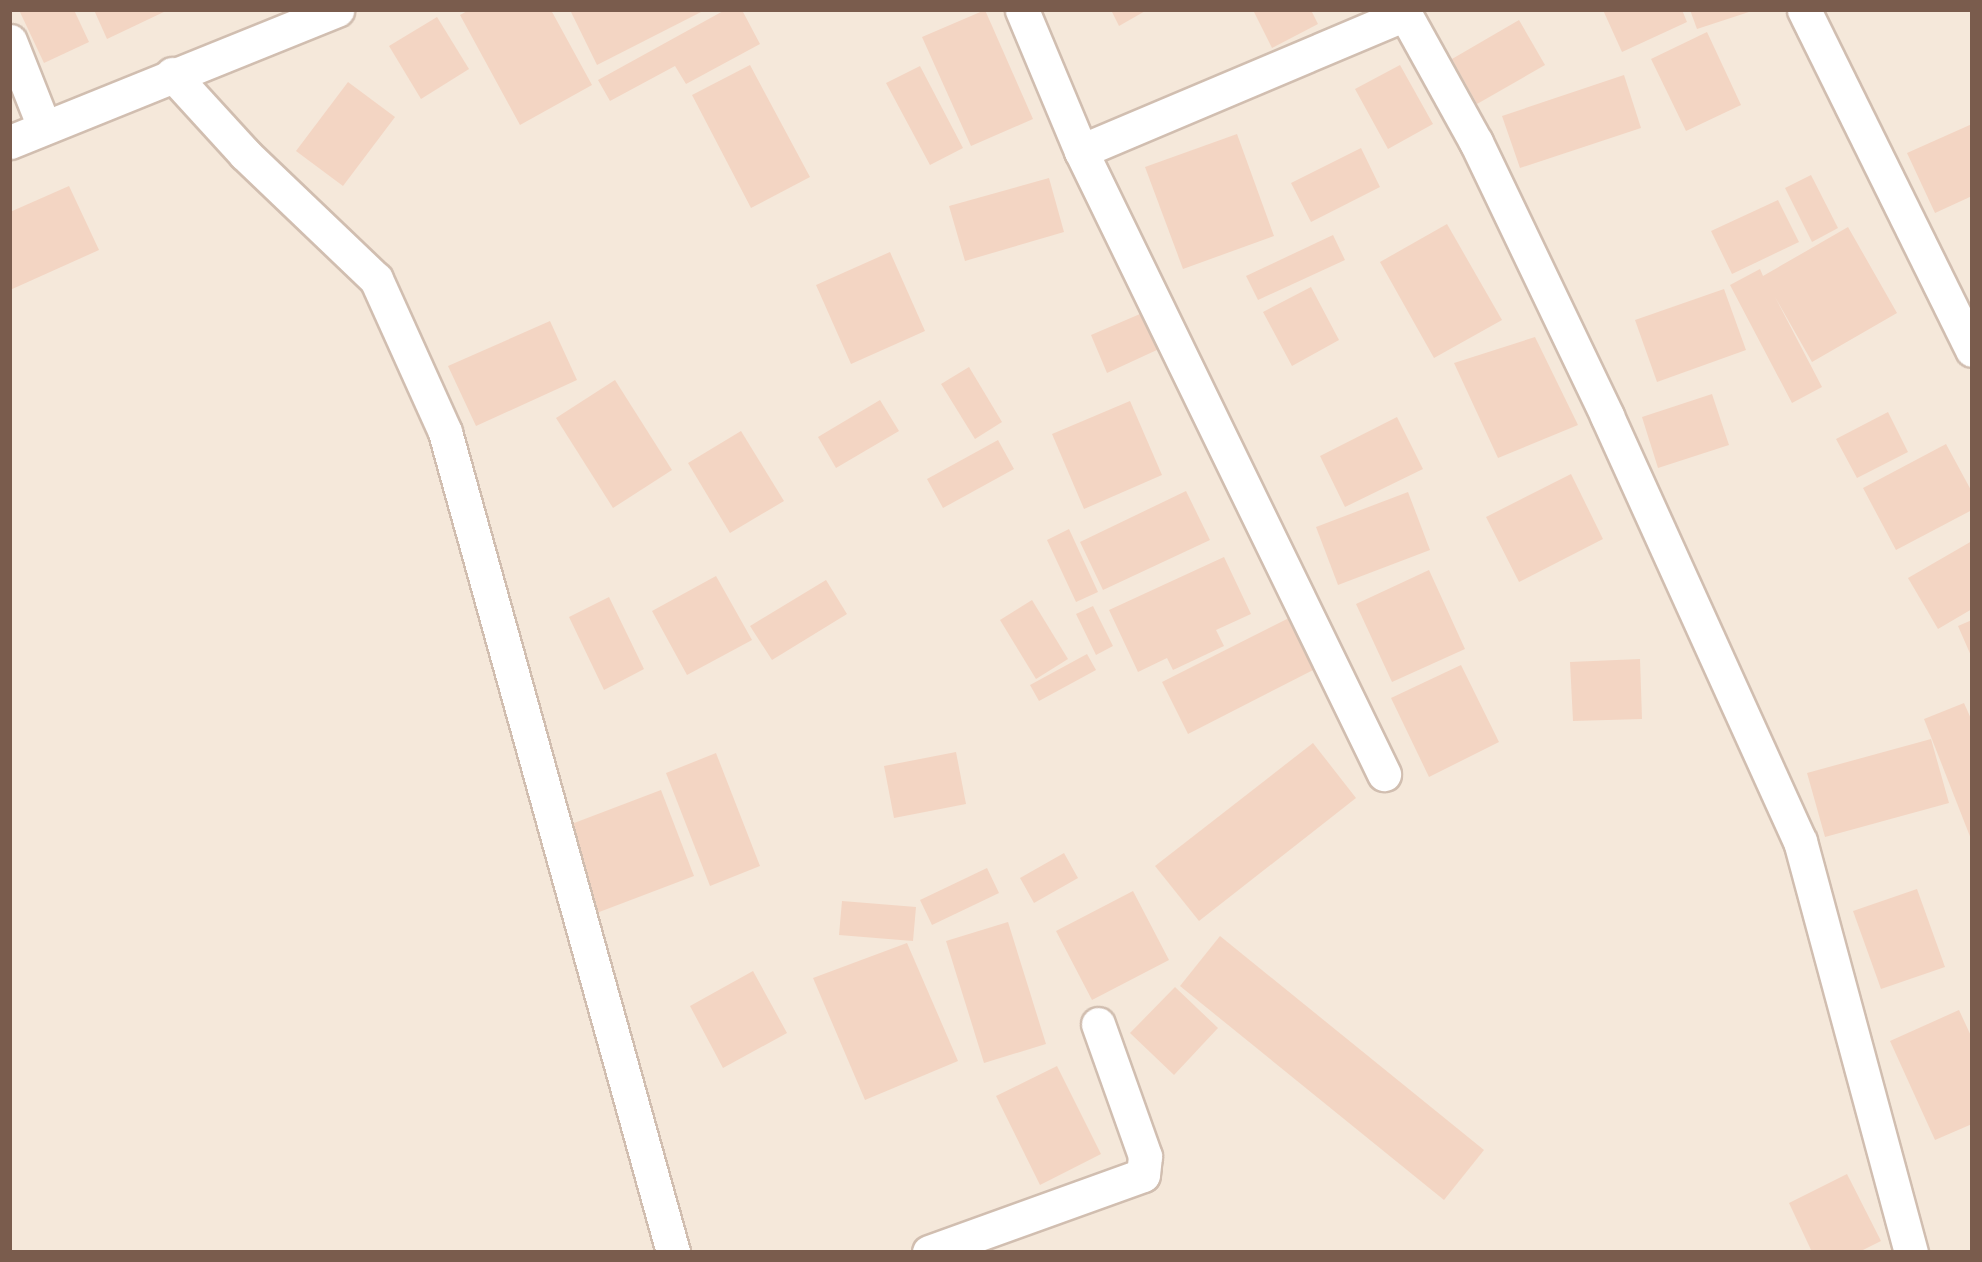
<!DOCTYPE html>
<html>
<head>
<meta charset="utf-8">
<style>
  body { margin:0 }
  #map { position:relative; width:1982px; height:1262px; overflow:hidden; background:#fdf6ec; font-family:Helvetica,sans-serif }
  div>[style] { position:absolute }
  .residential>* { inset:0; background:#f5e8da }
  .building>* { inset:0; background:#f3d5c3 }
  .roads { filter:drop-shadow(2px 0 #d1beb0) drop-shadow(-2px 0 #d1beb0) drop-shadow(0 2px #d1beb0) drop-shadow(0 -2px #d1beb0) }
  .minor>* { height:33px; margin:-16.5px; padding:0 16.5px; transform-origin:16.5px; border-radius:16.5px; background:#fff }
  span { translate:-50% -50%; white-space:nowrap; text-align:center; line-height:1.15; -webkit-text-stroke:6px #fffaf3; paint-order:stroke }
  .frame { position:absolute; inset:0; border:12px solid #7a5c4d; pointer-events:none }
</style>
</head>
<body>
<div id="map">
  <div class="residential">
    <div style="clip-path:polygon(11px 11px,1971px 11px,1971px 1251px,11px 1251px)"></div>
  </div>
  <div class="building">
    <div style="clip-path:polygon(19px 10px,74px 10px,89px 42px,44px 63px)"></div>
    <div style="clip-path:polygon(94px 10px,168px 10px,107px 39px)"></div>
    <div style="clip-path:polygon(469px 10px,551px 10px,592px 85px,520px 125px,460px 15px)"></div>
    <div style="clip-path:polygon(570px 10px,705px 10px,597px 65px)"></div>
    <div style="clip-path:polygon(725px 10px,742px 10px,760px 44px,686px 84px,675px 66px,610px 101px,598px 80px)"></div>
    <div style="clip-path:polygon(985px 10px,1033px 119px,971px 146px,922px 37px)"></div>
    <div style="clip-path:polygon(1111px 10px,1147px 10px,1119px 26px)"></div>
    <div style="clip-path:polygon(1253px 10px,1311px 10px,1318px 24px,1272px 48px)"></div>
    <div style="clip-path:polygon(1603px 10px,1682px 10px,1687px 22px,1622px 52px)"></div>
    <div style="clip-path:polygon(1690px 10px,1752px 10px,1752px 11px,1697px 29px)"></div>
    <div style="clip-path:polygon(437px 17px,469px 69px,421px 99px,389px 46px)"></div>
    <div style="clip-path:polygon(1519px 20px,1545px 65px,1477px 104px,1452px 59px)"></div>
    <div style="clip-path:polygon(1707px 32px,1741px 105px,1686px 131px,1651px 59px)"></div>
    <div style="clip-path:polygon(750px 65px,810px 177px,751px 208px,692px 95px)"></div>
    <div style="clip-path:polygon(1400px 65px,1433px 124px,1388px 149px,1355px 89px)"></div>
    <div style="clip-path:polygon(920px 66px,963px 148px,930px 165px,886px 83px)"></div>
    <div style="clip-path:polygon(1624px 75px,1641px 128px,1520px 168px,1502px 116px)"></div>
    <div style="clip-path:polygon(348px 82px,395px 117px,343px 186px,296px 151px)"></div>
    <div style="clip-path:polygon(1972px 124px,1972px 196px,1935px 213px,1907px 153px)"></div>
    <div style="clip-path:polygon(1237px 134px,1274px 236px,1183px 269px,1145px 167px)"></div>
    <div style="clip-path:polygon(1361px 148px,1380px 187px,1311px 222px,1291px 183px)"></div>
    <div style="clip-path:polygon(1811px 175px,1838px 228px,1812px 242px,1785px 188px)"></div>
    <div style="clip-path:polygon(1049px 178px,1064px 232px,965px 261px,949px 206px)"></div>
    <div style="clip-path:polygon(69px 186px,99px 250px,10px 290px,10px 212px)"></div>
    <div style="clip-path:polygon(1778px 200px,1799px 242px,1732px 274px,1711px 231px)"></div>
    <div style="clip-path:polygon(1447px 224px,1502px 320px,1434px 358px,1380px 262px)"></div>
    <div style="clip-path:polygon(1848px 227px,1897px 313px,1812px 362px,1775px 297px,1822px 387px,1792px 403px,1730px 285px,1760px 269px,1763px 276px)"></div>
    <div style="clip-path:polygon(1333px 235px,1345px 260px,1258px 300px,1246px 276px)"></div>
    <div style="clip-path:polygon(890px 252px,925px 331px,851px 364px,816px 285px)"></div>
    <div style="clip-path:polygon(1311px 287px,1339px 340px,1292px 366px,1263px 312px)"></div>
    <div style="clip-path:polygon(1724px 289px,1746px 350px,1657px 382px,1635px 320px)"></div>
    <div style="clip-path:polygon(1140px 314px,1159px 349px,1107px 373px,1091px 335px)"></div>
    <div style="clip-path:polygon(550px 321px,577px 380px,476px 426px,448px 366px)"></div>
    <div style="clip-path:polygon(1535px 337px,1578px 425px,1498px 458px,1454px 363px)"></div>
    <div style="clip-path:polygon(969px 367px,1002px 422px,975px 439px,941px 384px)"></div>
    <div style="clip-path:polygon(615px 380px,672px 470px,613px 508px,556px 418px)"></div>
    <div style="clip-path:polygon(1712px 394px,1729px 445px,1658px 468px,1642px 417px)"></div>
    <div style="clip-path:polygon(880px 400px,899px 431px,836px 468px,818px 437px)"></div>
    <div style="clip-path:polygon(1130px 401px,1162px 475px,1084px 509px,1052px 434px)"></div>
    <div style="clip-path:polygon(1888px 412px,1908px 452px,1857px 478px,1836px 439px)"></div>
    <div style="clip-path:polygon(1397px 417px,1423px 469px,1345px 507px,1320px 456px)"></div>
    <div style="clip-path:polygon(741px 431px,784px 501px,730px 533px,688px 463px)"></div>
    <div style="clip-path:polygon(998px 440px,1014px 469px,943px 508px,927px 479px)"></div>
    <div style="clip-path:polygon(1946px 444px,1972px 492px,1972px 510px,1896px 550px,1863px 488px)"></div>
    <div style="clip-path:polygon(1571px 474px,1603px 539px,1519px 582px,1486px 517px)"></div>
    <div style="clip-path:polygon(1186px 491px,1210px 540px,1103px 590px,1080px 542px)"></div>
    <div style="clip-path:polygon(1408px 492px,1430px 550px,1338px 585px,1316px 527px)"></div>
    <div style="clip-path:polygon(1069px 529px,1098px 592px,1076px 602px,1047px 540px)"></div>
    <div style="clip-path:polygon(1972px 541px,1972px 609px,1938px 629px,1908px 578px)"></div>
    <div style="clip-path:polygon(1224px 557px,1251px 614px,1216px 630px,1224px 646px,1173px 670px,1167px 658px,1138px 672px,1109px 610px)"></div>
    <div style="clip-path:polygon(1429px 570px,1465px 649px,1392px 682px,1356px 604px)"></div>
    <div style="clip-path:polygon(716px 576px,752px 640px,687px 675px,652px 611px)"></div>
    <div style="clip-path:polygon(826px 580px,847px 614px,772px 660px,750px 626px)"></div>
    <div style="clip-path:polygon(609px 597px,644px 669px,604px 690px,569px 617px)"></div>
    <div style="clip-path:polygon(1032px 600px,1068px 659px,1036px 679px,1000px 620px)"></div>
    <div style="clip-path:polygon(1093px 606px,1113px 646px,1096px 655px,1076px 614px)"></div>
    <div style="clip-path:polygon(1293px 616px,1319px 667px,1188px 734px,1162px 682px)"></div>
    <div style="clip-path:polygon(1972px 620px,1972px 658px,1958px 626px)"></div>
    <div style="clip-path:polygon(1087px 654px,1096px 670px,1039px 701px,1030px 685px)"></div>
    <div style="clip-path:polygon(1640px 659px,1642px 719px,1573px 721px,1570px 662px)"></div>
    <div style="clip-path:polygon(1461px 665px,1499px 742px,1429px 777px,1391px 698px)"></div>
    <div style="clip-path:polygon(1964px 703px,1972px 721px,1971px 839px,1924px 719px)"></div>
    <div style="clip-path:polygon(1931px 739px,1949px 803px,1825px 837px,1807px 773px)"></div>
    <div style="clip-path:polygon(1313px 743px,1356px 798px,1199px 921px,1155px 866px)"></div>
    <div style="clip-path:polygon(956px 752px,966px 804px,894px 818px,884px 766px)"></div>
    <div style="clip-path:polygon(716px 753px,760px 866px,710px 886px,666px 773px)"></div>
    <div style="clip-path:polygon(661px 790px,694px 876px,594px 914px,561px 828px)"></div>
    <div style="clip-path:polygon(1064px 853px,1078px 878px,1034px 903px,1020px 878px)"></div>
    <div style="clip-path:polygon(987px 868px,999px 893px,932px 925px,920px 900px)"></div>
    <div style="clip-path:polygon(1917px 889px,1945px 967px,1881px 989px,1853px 911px)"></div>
    <div style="clip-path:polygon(1133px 891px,1169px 960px,1092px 1000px,1056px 931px)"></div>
    <div style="clip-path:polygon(842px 901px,916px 907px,913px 941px,839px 935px)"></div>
    <div style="clip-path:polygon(1008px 922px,1046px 1044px,984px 1063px,946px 941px)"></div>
    <div style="clip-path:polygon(1220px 936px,1484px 1150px,1444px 1200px,1180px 986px)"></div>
    <div style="clip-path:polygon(907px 943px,958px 1061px,865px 1100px,813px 978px)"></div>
    <div style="clip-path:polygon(753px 971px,787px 1033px,723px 1068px,690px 1006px)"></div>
    <div style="clip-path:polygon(1175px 987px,1218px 1028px,1174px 1075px,1130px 1033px)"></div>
    <div style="clip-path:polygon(1959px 1010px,1972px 1038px,1972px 1124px,1935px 1140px,1890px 1041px)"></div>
    <div style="clip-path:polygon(1057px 1066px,1101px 1154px,1040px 1185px,996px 1096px)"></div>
    <div style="clip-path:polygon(1847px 1174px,1881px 1241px,1859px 1252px,1812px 1252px,1789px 1203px)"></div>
  </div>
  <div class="roads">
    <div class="minor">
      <div style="left:1022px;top:10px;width:153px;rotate:67.3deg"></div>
      <div style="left:1081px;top:151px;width:693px;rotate:64.06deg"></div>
      <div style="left:1804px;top:10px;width:379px;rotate:63.7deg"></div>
      <div style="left:10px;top:41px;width:92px;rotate:68.4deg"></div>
      <div style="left:172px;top:74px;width:108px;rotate:47.6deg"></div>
      <div style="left:245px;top:154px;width:181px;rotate:43.7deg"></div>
      <div style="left:376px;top:279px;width:168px;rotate:65.7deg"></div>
      <div style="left:445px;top:432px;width:851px;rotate:74.46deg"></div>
      <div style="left:10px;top:142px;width:353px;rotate:-22deg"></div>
      <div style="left:1081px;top:151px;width:352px;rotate:-22.9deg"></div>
      <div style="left:1405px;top:14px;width:146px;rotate:61deg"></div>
      <div style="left:1476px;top:142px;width:304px;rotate:64.4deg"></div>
      <div style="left:1607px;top:416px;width:467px;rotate:65.6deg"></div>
      <div style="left:1800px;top:841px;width:426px;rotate:74.9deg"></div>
      <div style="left:929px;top:1252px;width:227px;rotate:-19.8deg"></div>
      <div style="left:1143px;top:1175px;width:19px;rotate:-84deg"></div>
      <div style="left:1145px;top:1156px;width:140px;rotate:-109.6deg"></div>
    </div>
  </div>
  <div class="frame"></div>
</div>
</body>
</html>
